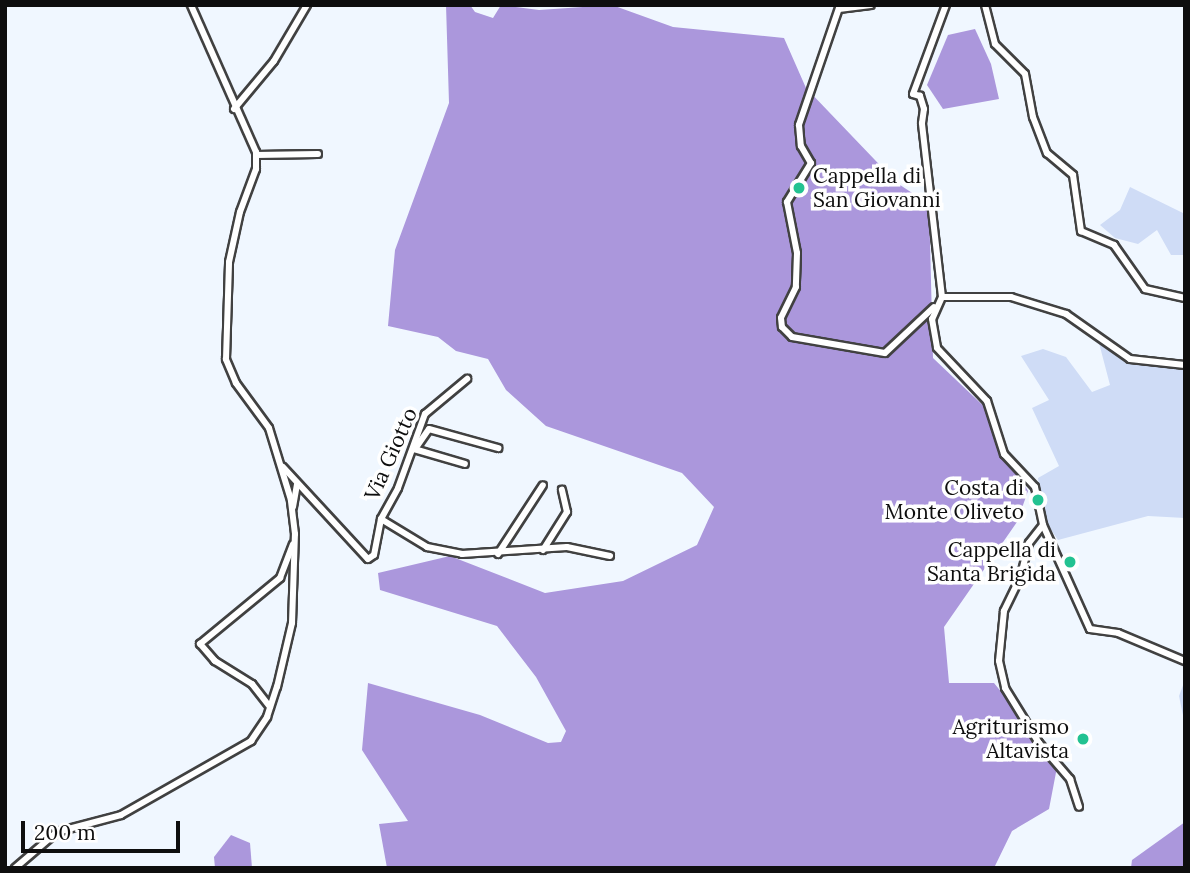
<!DOCTYPE html>
<html>
<head>
<meta charset="utf-8">
<style>
  body { margin:0 }
  #map { position:relative; width:1190px; height:873px; overflow:hidden; background:#f0f7ff; font-family:Lora,serif }
  div>[style] { position:absolute }
  .farmland>* { inset:0; background:#cfdcf6 }
  .forest>* { inset:0; background:#ab97dc }
  .roads { filter:drop-shadow(2px 0 #414141) drop-shadow(-2px 0 #414141) drop-shadow(0 2px #414141) drop-shadow(0 -2px #414141) }
  .minor>* { height:6px; margin:-3px; padding:0 3px; transform-origin:3px; border-radius:3px; background:#fff }
  .dots>* { width:19px; height:19px; translate:-50% -50%; box-sizing:border-box; border:4px solid #fff; border-radius:50% }
  span { translate:-50% -50%; white-space:nowrap; text-align:center; line-height:1.15; -webkit-text-stroke:7px #fff; paint-order:stroke }
  .poi-label { font-size:21px; color:#0e0e0e }
  .left { translate:0 -50%; text-align:left }
  .right { translate:-100% -50%; text-align:right }
  .street-label { font-size:21px; color:#0e0e0e }
  .frame { position:absolute; inset:0; border:7px solid #0e0e0e; pointer-events:none }
  .scale { position:absolute; left:21px; top:821px; width:159px; height:32px; box-sizing:border-box; border:4px solid #0e0e0e; border-top:0; padding-left:9px; font-size:21px; line-height:24px; white-space:nowrap; color:#0e0e0e; -webkit-text-stroke:5px #fff; paint-order:stroke }
</style>
</head>
<body>
<div id="map">
  <div class="farmland">
    <div style="clip-path:polygon(1130px 187px,1185px 214px,1185px 255px,1171px 255px,1157px 230px,1138px 244px,1115px 238px,1100px 225px,1120px 210px)"></div>
    <div style="clip-path:polygon(1099px 343px,1120px 354px,1185px 365px,1185px 518px,1148px 516px,1058px 540px,1043px 518px,1038px 478px,1059px 466px,1032px 408px,1049px 400px,1021px 356px,1043px 349px,1066px 357px,1092px 392px,1110px 385px)"></div>
    <div style="clip-path:polygon(1185px 680px,1185px 725px,1179px 696px)"></div>
  </div>
  <div class="forest">
    <div style="clip-path:polygon(446px 5px,470px 5px,475px 12px,493px 18px,501px 5px,539px 10px,612px 5px,673px 27px,784px 38px,806px 88px,897px 183px,929px 204px,933px 358px,993px 415px,1006px 454px,1028px 491px,1017px 522px,944px 627px,949px 683px,994px 683px,1058px 762px,1049px 809px,1012px 831px,994px 868px,387px 868px,379px 824px,408px 821px,362px 750px,368px 683px,480px 715px,548px 743px,561px 742px,566px 731px,536px 677px,497px 626px,380px 590px,378px 573px,450px 556px,545px 593px,623px 581px,697px 545px,714px 507px,682px 473px,546px 426px,506px 390px,488px 359px,456px 351px,438px 337px,388px 326px,395px 250px,449px 103px)"></div>
    <div style="clip-path:polygon(975px 29px,991px 64px,999px 99px,943px 109px,927px 85px,948px 35px)"></div>
    <div style="clip-path:polygon(1185px 822px,1185px 868px,1131px 868px,1132px 860px)"></div>
    <div style="clip-path:polygon(231px 835px,250px 843px,252px 868px,215px 868px,214px 857px)"></div>
  </div>
  <div class="roads">
    <div class="minor">
      <div style="left:840px;top:5px;width:127px;rotate:108.9deg"></div>
      <div style="left:799px;top:125px;width:21px;rotate:85deg"></div>
      <div style="left:801px;top:146px;width:20px;rotate:60deg"></div>
      <div style="left:811px;top:163px;width:46px;rotate:121.6deg"></div>
      <div style="left:787px;top:202px;width:52px;rotate:78.9deg"></div>
      <div style="left:797px;top:253px;width:34px;rotate:92deg"></div>
      <div style="left:796px;top:287px;width:34px;rotate:116deg"></div>
      <div style="left:781px;top:318px;width:9px;rotate:84deg"></div>
      <div style="left:782px;top:327px;width:14px;rotate:45deg"></div>
      <div style="left:792px;top:337px;width:94px;rotate:9.8deg"></div>
      <div style="left:885px;top:353px;width:67px;rotate:-43.2deg"></div>
      <div style="left:985px;top:5px;width:40px;rotate:75.6deg"></div>
      <div style="left:995px;top:44px;width:42px;rotate:45deg"></div>
      <div style="left:1025px;top:74px;width:44px;rotate:79.5deg"></div>
      <div style="left:1033px;top:117px;width:39px;rotate:69deg"></div>
      <div style="left:1047px;top:153px;width:34px;rotate:40deg"></div>
      <div style="left:1073px;top:175px;width:57px;rotate:81.9deg"></div>
      <div style="left:1081px;top:231px;width:36px;rotate:23deg"></div>
      <div style="left:1114px;top:245px;width:54px;rotate:54.8deg"></div>
      <div style="left:1145px;top:289px;width:41px;rotate:12.7deg"></div>
      <div style="left:839px;top:9px;width:32px;rotate:-7deg"></div>
      <div style="left:234px;top:109px;width:62px;rotate:-50.2deg"></div>
      <div style="left:274px;top:61px;width:65px;rotate:-59.5deg"></div>
      <div style="left:256px;top:155px;width:62px;rotate:-0.9deg"></div>
      <div style="left:942px;top:297px;width:24px;rotate:114deg"></div>
      <div style="left:932px;top:319px;width:29px;rotate:80deg"></div>
      <div style="left:937px;top:348px;width:73px;rotate:46.7deg"></div>
      <div style="left:987px;top:401px;width:56px;rotate:72.2deg"></div>
      <div style="left:1004px;top:454px;width:45px;rotate:46.8deg"></div>
      <div style="left:1035px;top:487px;width:39px;rotate:78deg"></div>
      <div style="left:1043px;top:525px;width:114px;rotate:65.7deg"></div>
      <div style="left:1090px;top:629px;width:28px;rotate:8deg"></div>
      <div style="left:1118px;top:633px;width:73px;rotate:22.7deg"></div>
      <div style="left:942px;top:297px;width:175px;rotate:-96.6deg"></div>
      <div style="left:922px;top:123px;width:14px;rotate:-82deg"></div>
      <div style="left:924px;top:109px;width:14px;rotate:-107deg"></div>
      <div style="left:920px;top:96px;width:7px;rotate:-164deg"></div>
      <div style="left:913px;top:94px;width:95px;rotate:-69.7deg"></div>
      <div style="left:942px;top:297px;width:69px"></div>
      <div style="left:1011px;top:297px;width:58px;rotate:17.2deg"></div>
      <div style="left:1066px;top:314px;width:78px;rotate:35.1deg"></div>
      <div style="left:1130px;top:359px;width:55px;rotate:6.2deg"></div>
      <div style="left:414px;top:449px;width:53px;rotate:16.4deg"></div>
      <div style="left:415px;top:449px;width:24px;rotate:-55deg"></div>
      <div style="left:429px;top:429px;width:72px;rotate:15.4deg"></div>
      <div style="left:283px;top:467px;width:125px;rotate:47.3deg"></div>
      <div style="left:368px;top:559px;width:7px;rotate:-34deg"></div>
      <div style="left:374px;top:555px;width:37px;rotate:-79deg"></div>
      <div style="left:381px;top:519px;width:54px;rotate:31.3deg"></div>
      <div style="left:427px;top:547px;width:36px;rotate:11deg"></div>
      <div style="left:462px;top:554px;width:105px;rotate:-3.8deg"></div>
      <div style="left:567px;top:547px;width:44px;rotate:11.8deg"></div>
      <div style="left:293px;top:507px;width:23px;rotate:-80deg"></div>
      <div style="left:381px;top:519px;width:35px;rotate:-61deg"></div>
      <div style="left:398px;top:488px;width:79px;rotate:-70deg"></div>
      <div style="left:425px;top:414px;width:55px;rotate:-39.8deg"></div>
      <div style="left:1043px;top:525px;width:23px;rotate:128deg"></div>
      <div style="left:1029px;top:543px;width:36px;rotate:104deg"></div>
      <div style="left:1020px;top:578px;width:37px;rotate:116deg"></div>
      <div style="left:1004px;top:611px;width:50px;rotate:95.7deg"></div>
      <div style="left:999px;top:661px;width:28px;rotate:77deg"></div>
      <div style="left:1005px;top:688px;width:65px;rotate:58.3deg"></div>
      <div style="left:1039px;top:743px;width:48px;rotate:49.3deg"></div>
      <div style="left:1070px;top:779px;width:29px;rotate:72deg"></div>
      <div style="left:543px;top:550px;width:45px;rotate:-57.7deg"></div>
      <div style="left:567px;top:512px;width:23px;rotate:-103deg"></div>
      <div style="left:498px;top:554px;width:82px;rotate:-56.9deg"></div>
      <div style="left:270px;top:707px;width:29px;rotate:-128deg"></div>
      <div style="left:252px;top:684px;width:44px;rotate:-148.1deg"></div>
      <div style="left:215px;top:661px;width:23px;rotate:-131deg"></div>
      <div style="left:200px;top:644px;width:104px;rotate:-39.5deg"></div>
      <div style="left:280px;top:578px;width:36px;rotate:-69deg"></div>
      <div style="left:15px;top:868px;width:55px;rotate:-40.6deg"></div>
      <div style="left:57px;top:832px;width:66px;rotate:-14.9deg"></div>
      <div style="left:121px;top:815px;width:150px;rotate:-29.6deg"></div>
      <div style="left:251px;top:741px;width:29px;rotate:-56deg"></div>
      <div style="left:267px;top:717px;width:32px;rotate:-72deg"></div>
      <div style="left:277px;top:687px;width:66px;rotate:-76.8deg"></div>
      <div style="left:292px;top:623px;width:89px;rotate:-88.1deg"></div>
      <div style="left:295px;top:534px;width:34px;rotate:-97deg"></div>
      <div style="left:291px;top:500px;width:75px;rotate:-107deg"></div>
      <div style="left:269px;top:428px;width:56px;rotate:-126.3deg"></div>
      <div style="left:236px;top:383px;width:26px;rotate:-113deg"></div>
      <div style="left:226px;top:359px;width:97px;rotate:-88.2deg"></div>
      <div style="left:229px;top:262px;width:51px;rotate:-77.6deg"></div>
      <div style="left:240px;top:212px;width:46px;rotate:-69.6deg"></div>
      <div style="left:256px;top:169px;width:17px;rotate:-90deg"></div>
      <div style="left:256px;top:152px;width:161px;rotate:-113.9deg"></div>
    </div>
  </div>
  <div class="dots">
    <div style="left:799px;top:188px;background:#23c291"></div>
    <div style="left:1038px;top:500px;background:#23c291"></div>
    <div style="left:1070px;top:562px;background:#23c291"></div>
    <div style="left:1083px;top:739px;background:#23c291"></div>
  </div>
  <div class="poi-label">
    <span class="left" style="left:813px;top:188px">Cappella di<br>San Giovanni</span>
    <span class="right" style="left:1024px;top:500px">Costa di<br>Monte Oliveto</span>
    <span class="right" style="left:1056px;top:562px">Cappella di<br>Santa Brigida</span>
    <span class="right" style="left:1069px;top:739px">Agriturismo<br>Altavista</span>
  </div>
  <div class="street-label">
    <span style="left:391px;top:454px;rotate:-66deg">Via Giotto</span>
  </div>
  <div class="frame"></div>
  <div class="scale">200 m</div>
</div>
</body>
</html>
